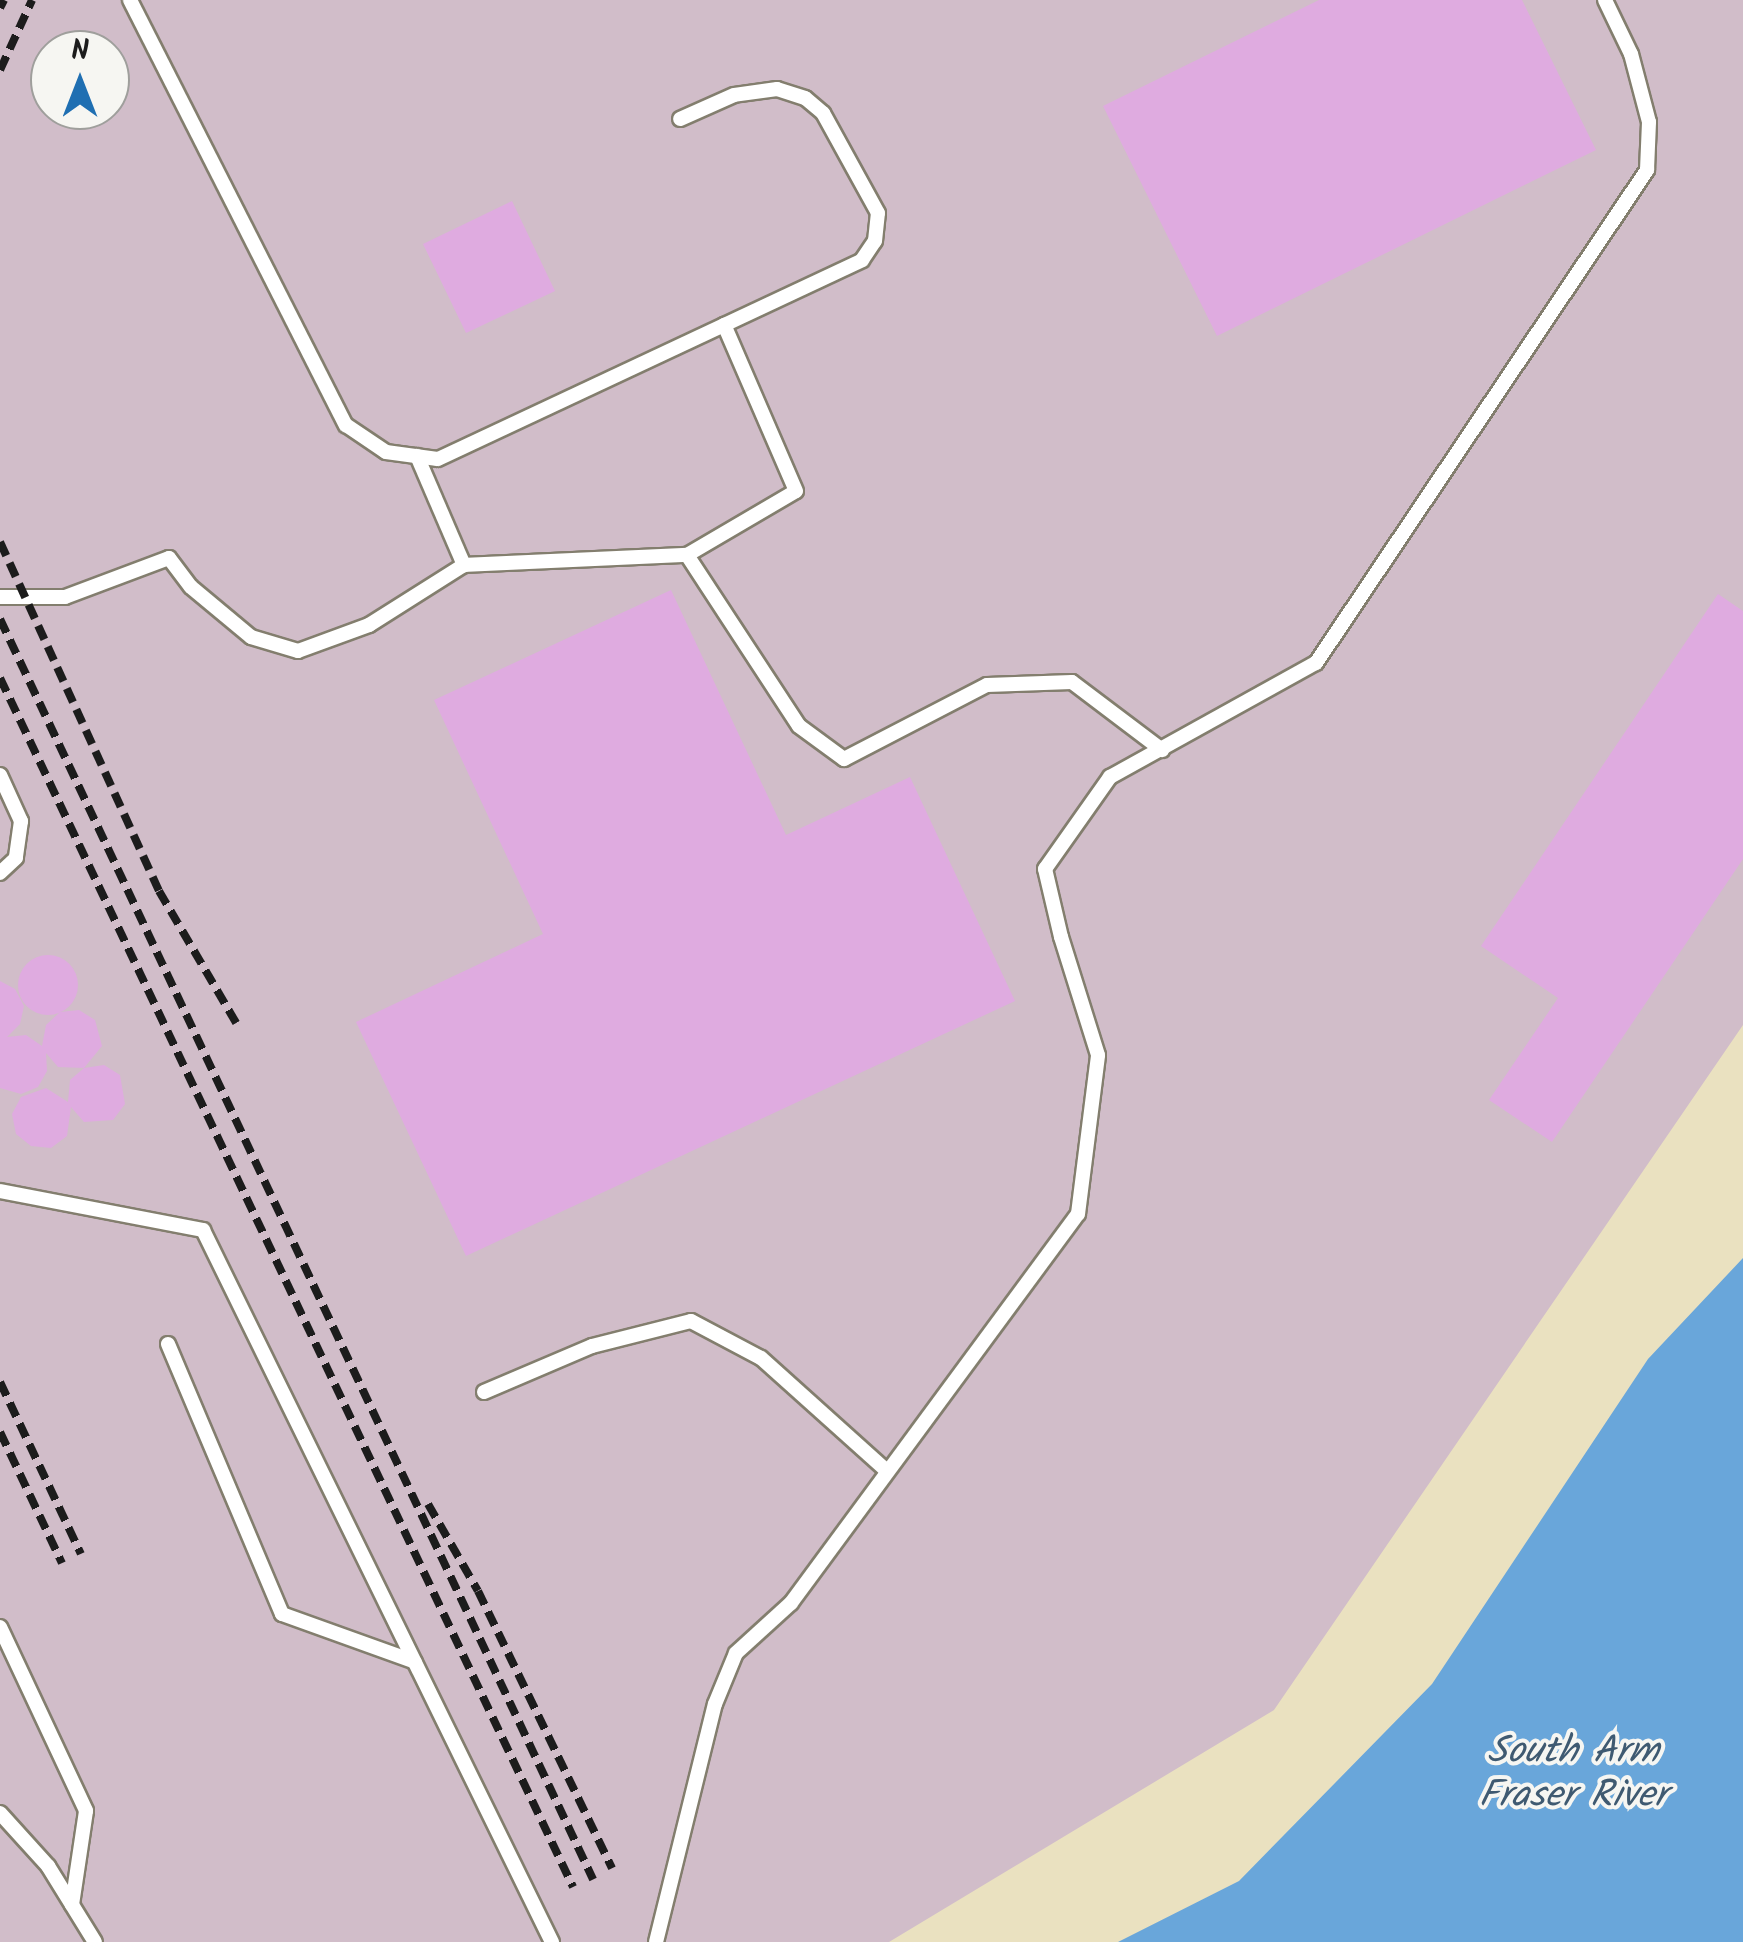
<!DOCTYPE html>
<html>
<head>
<meta charset="utf-8">
<style>
  body { margin:0 }
  #map { position:relative; width:1743px; height:1942px; overflow:hidden; background:#eae1c0; font-family:Kalam,sans-serif }
  div>[style] { position:absolute }
  .industrial>* { inset:0; background:#d1bdc9 }
  .water>* { inset:0; background:#69a6da }
  .building>* { inset:0; background:#dfabe0 }
  .round { border-radius:50% }
  .roads { filter:drop-shadow(2px 0 #837e6e) drop-shadow(-2px 0 #837e6e) drop-shadow(0 2px #837e6e) drop-shadow(0 -2px #837e6e) }
  .lane>* { height:14px; margin:-7px; padding:0 7px; transform-origin:7px; border-radius:7px; background:#fff }
  .rail>* { height:8px; margin-top:-4px; transform-origin:0; background:repeating-linear-gradient(90deg,#1c1c1c 0 15px,transparent 0 23px) }
  span { translate:-50% -50%; white-space:nowrap; text-align:center; line-height:1.15; -webkit-text-stroke:8px #f6f6f2; paint-order:stroke }
  .water-label { font-size:38px; color:#3f5a71; font-style:italic }
  .north { position:absolute; left:30px; top:30px; width:100px; height:100px; box-sizing:border-box; background:#f6f6f2; border:2px solid #9f9f9c; border-radius:50%; rotate:0deg; font-size:28px; font-weight:700; line-height:40px; text-align:center; color:#1c1c1c }
  .north::after { content:''; display:block; margin:auto; width:35px; height:45px; background:#1f6fb2; clip-path:polygon(50% 0,100% 100%,50% 72%,0 100%) }
</style>
</head>
<body>
<div id="map">
  <div class="industrial">
    <div style="clip-path:polygon(evenodd,0 0,1743px 0,1743px 1025px,1274px 1710px,889px 1942px,0 1942px,0 0,50px 50px,110px 50px,110px 110px,50px 110px,50px 50px)"></div>
  </div>
  <div class="water">
    <div style="clip-path:polygon(1743px 1258px,1743px 1942px,1118px 1942px,1239px 1881px,1432px 1684px,1648px 1359px)"></div>
  </div>
  <div class="building">
    <div style="clip-path:polygon(1319px 0,1522px 0,1596px 150px,1217px 336px,1103px 106px)"></div>
    <div style="clip-path:polygon(512px 201px,555px 291px,466px 333px,423px 244px)"></div>
    <div style="clip-path:polygon(671px 590px,786px 835px,910px 777px,1015px 1001px,466px 1256px,356px 1022px,543px 934px,434px 700px)"></div>
    <div style="clip-path:polygon(1718px 594px,1743px 611px,1743px 859px,1552px 1142px,1489px 1100px,1558px 998px,1481px 946px)"></div>
    <div class="round" style="left:18px;top:955px;width:60px;height:60px"></div>
    <div style="clip-path:polygon(0 981px,15px 989px,24px 1006px,20px 1024px,7px 1037px,26px 1035px,42px 1046px,46px 1025px,60px 1012px,79px 1010px,95px 1020px,102px 1046px,84px 1068px,104px 1065px,120px 1075px,125px 1104px,113px 1120px,84px 1122px,71px 1107px,67px 1136px,51px 1148px,31px 1146px,16px 1134px,12px 1114px,21px 1097px,46px 1088px,68px 1102px,70px 1080px,84px 1068px,58px 1067px,46px 1053px,47px 1071px,38px 1087px,21px 1094px,0 1088px)"></div>
  </div>
  <div class="roads">
    <div class="lane">
      <div style="left:130px;top:0;width:477px;rotate:63.1deg"></div>
      <div style="left:346px;top:425px;width:48px;rotate:34deg"></div>
      <div style="left:386px;top:452px;width:52px;rotate:7.7deg"></div>
      <div style="left:438px;top:459px;width:468px;rotate:-25.1deg"></div>
      <div style="left:862px;top:260px;width:23px;rotate:-56deg"></div>
      <div style="left:875px;top:241px;width:28px;rotate:-84deg"></div>
      <div style="left:878px;top:213px;width:114px;rotate:-118.8deg"></div>
      <div style="left:823px;top:113px;width:23px;rotate:-140deg"></div>
      <div style="left:805px;top:98px;width:29px;rotate:-162deg"></div>
      <div style="left:777px;top:89px;width:43px;rotate:172.1deg"></div>
      <div style="left:734px;top:95px;width:59px;rotate:156deg"></div>
      <div style="left:417px;top:456px;width:119px;rotate:66.7deg"></div>
      <div style="left:464px;top:565px;width:223px;rotate:-2.6deg"></div>
      <div style="left:687px;top:555px;width:204px;rotate:56.8deg"></div>
      <div style="left:799px;top:726px;width:56px;rotate:36.3deg"></div>
      <div style="left:844px;top:759px;width:161px;rotate:-27.4deg"></div>
      <div style="left:987px;top:685px;width:85px;rotate:-2deg"></div>
      <div style="left:1072px;top:682px;width:113px;rotate:37.1deg"></div>
      <div style="left:687px;top:555px;width:126px;rotate:-30.4deg"></div>
      <div style="left:796px;top:491px;width:181px;rotate:-113.4deg"></div>
      <div style="left:0;top:597px;width:65px"></div>
      <div style="left:65px;top:597px;width:111px;rotate:-20.6deg"></div>
      <div style="left:169px;top:558px;width:36px;rotate:53deg"></div>
      <div style="left:191px;top:587px;width:78px;rotate:39.8deg"></div>
      <div style="left:251px;top:637px;width:49px;rotate:16.6deg"></div>
      <div style="left:298px;top:651px;width:76px;rotate:-20.1deg"></div>
      <div style="left:369px;top:625px;width:112px;rotate:-32.3deg"></div>
      <div style="left:0;top:775px;width:51px;rotate:65.5deg"></div>
      <div style="left:21px;top:821px;width:37px;rotate:98deg"></div>
      <div style="left:16px;top:858px;width:22px;rotate:137deg"></div>
      <div style="left:0;top:1191px;width:207px;rotate:10.9deg"></div>
      <div style="left:203px;top:1230px;width:793px;rotate:63.89deg"></div>
      <div style="left:168px;top:1344px;width:293px;rotate:67.1deg"></div>
      <div style="left:282px;top:1614px;width:141px;rotate:19.8deg"></div>
      <div style="left:484px;top:1392px;width:117px;rotate:-23.1deg"></div>
      <div style="left:592px;top:1346px;width:102px;rotate:-14.2deg"></div>
      <div style="left:691px;top:1321px;width:79px;rotate:27.9deg"></div>
      <div style="left:761px;top:1358px;width:168px;rotate:41.9deg"></div>
      <div style="left:0;top:1627px;width:203px;rotate:64.9deg"></div>
      <div style="left:86px;top:1811px;width:95px;rotate:98.5deg"></div>
      <div style="left:0;top:1813px;width:72px;rotate:47.8deg"></div>
      <div style="left:48px;top:1866px;width:89px;rotate:58.3deg"></div>
      <div style="left:656px;top:1942px;width:245px;rotate:-76.1deg"></div>
      <div style="left:715px;top:1704px;width:55px;rotate:-67.6deg"></div>
      <div style="left:736px;top:1653px;width:74px;rotate:-42.3deg"></div>
      <div style="left:791px;top:1603px;width:483px;rotate:-53.6deg"></div>
      <div style="left:1078px;top:1214px;width:160px;rotate:-82.8deg"></div>
      <div style="left:1098px;top:1055px;width:124px;rotate:-107.4deg"></div>
      <div style="left:1061px;top:937px;width:70px;rotate:-103.2deg"></div>
      <div style="left:1045px;top:869px;width:113px;rotate:-54.8deg"></div>
      <div style="left:1110px;top:777px;width:235px;rotate:-29deg"></div>
      <div style="left:1316px;top:663px;width:594px;rotate:-56.12deg"></div>
      <div style="left:1647px;top:170px;width:48px;rotate:-87.6deg"></div>
      <div style="left:1649px;top:122px;width:70px;rotate:-104.8deg"></div>
      <div style="left:1631px;top:54px;width:60px;rotate:-115.7deg"></div>
    </div>
  </div>
  <div class="rail">
    <div style="left:0;top:8px;width:9px;rotate:-63deg"></div>
    <div style="left:0;top:70px;width:77px;rotate:-65.4deg"></div>
    <div style="left:0;top:542px;width:384px;rotate:65.5deg"></div>
    <div style="left:159px;top:891px;width:153px;rotate:59.7deg"></div>
    <div style="left:0;top:619px;width:1393px;rotate:64.8deg"></div>
    <div style="left:0;top:678px;width:1338px;rotate:64.64deg"></div>
    <div style="left:0;top:1382px;width:190px;rotate:64.8deg"></div>
    <div style="left:0;top:1432px;width:145px;rotate:64.7deg"></div>
    <div style="left:428px;top:1504px;width:100px;rotate:60.1deg"></div>
    <div style="left:478px;top:1591px;width:308px;rotate:64.2deg"></div>
  </div>
  <div class="water-label">
    <span style="left:1573px;top:1775px">South Arm<br>Fraser River</span>
  </div>
  <div class="north">N</div>
</div>
</body>
</html>
